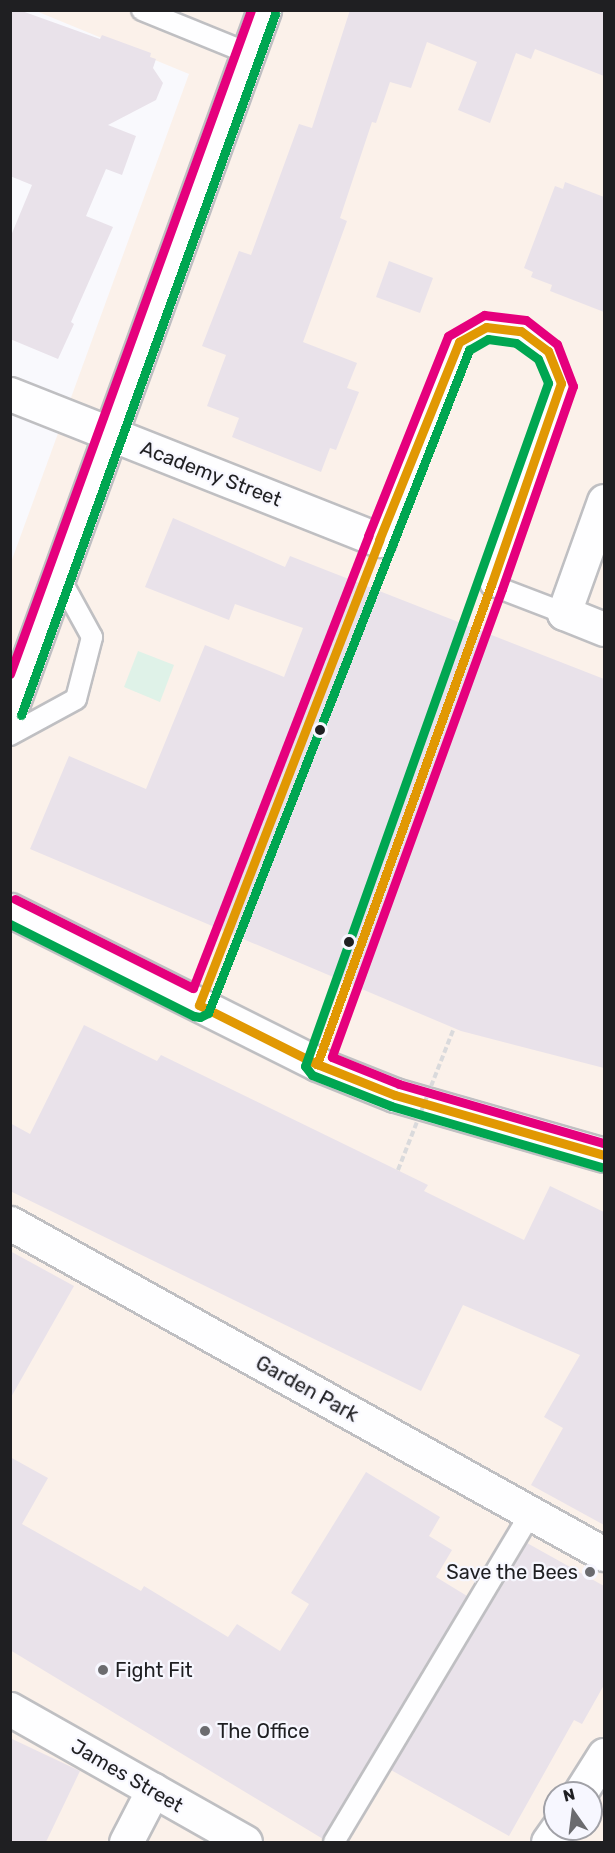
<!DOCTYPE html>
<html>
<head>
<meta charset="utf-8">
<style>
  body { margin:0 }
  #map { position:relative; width:615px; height:1853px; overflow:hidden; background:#f9f9fd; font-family:Rubik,sans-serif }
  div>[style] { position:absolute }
  .commercial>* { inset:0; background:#fbf1ea }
  .green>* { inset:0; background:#dff2e8 }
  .building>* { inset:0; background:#e9e2ea }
  .roads { filter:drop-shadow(2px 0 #bfbfc2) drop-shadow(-2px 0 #bfbfc2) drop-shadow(0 2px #bfbfc2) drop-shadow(0 -2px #bfbfc2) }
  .service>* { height:20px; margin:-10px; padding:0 10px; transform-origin:10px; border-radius:10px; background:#fefeff }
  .minor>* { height:33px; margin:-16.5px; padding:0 16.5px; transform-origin:16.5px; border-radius:16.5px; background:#fefeff }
  .tertiary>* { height:33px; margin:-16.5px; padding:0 16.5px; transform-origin:16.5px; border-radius:16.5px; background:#fefeff }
  .secondary>* { height:33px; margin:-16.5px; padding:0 16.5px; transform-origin:16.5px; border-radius:16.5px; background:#fefeff }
  .path-bridge>* { height:4px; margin-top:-2px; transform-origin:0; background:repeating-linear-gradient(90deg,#dadadc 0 6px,transparent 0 9px) }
  .bus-1>* { height:9px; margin:-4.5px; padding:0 4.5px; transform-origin:4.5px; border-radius:4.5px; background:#e19803 }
  .bus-2>* { height:9px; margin:-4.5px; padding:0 4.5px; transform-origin:4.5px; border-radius:4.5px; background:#00a651 }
  .bus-3>* { height:9px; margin:-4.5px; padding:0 4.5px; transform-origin:4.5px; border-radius:4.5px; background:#e5007d }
  .dots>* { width:16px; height:16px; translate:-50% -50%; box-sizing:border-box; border:3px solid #f7f7ff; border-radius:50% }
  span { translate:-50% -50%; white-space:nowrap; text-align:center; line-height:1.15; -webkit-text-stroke:4.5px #f7f7ff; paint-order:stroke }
  .street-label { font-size:20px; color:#1f1f22 }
  .poi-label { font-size:20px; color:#1f1f22 }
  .right { translate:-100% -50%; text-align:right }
  .left { translate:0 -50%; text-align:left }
  .frame { position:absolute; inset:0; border:12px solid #1f1f22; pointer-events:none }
  .north { position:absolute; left:543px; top:1781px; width:60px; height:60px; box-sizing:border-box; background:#f7f7ff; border:2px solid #a1a1a7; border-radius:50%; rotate:346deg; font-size:16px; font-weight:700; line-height:24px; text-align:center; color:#1f1f22 }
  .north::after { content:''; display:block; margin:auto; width:21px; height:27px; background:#6b6b6f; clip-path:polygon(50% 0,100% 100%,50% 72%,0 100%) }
</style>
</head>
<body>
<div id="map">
  <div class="commercial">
    <div style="clip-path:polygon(evenodd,36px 11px,604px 11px,604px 1842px,11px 1842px,10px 565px,189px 74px,36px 11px,555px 1793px,591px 1793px,591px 1829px,555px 1829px,555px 1793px)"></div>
  </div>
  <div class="green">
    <div style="clip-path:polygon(138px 651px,174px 665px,160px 702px,124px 687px)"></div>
  </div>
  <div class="building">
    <div style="clip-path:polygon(10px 10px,19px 10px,100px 39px,102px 35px,151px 53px,150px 57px,156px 59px,153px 68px,163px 83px,156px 100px,108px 125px,136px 136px,122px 175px,106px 169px,86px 216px,113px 227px,71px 322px,74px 324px,58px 359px,10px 339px,10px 238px,32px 185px,10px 176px)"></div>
    <div style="clip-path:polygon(350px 10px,604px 10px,604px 76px,535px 49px,531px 59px,516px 53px,490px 123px,458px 110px,477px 62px,427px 42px,411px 88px,390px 82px,376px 123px,372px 122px,340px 218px,347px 221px,303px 342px,357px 363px,347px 388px,359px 392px,336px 450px,330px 448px,321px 472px,232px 437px,239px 418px,207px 406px,226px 355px,202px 346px,239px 251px,251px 255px,299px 124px,312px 128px)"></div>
    <div style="clip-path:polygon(565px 182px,604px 197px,604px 312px,550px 291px,552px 285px,531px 277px,533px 272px,524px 268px,555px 186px,563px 189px)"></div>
    <div style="clip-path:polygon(389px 261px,433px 278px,420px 313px,376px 297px)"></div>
    <div style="clip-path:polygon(173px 518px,285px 567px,290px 556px,604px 679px,604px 1068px,461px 1031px,30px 849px,69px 756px,146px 789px,205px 645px,284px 677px,303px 628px,235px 604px,229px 620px,145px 587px)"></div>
    <div style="clip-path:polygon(84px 1025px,157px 1061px,161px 1055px,428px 1185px,424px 1191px,524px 1240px,550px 1186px,604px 1212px,604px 1525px,531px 1485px,563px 1428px,544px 1417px,580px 1355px,463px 1305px,421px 1391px,10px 1191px,10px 1123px,30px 1134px)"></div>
    <div style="clip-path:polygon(10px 1251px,74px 1286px,10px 1399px)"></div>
    <div style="clip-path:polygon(10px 1457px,48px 1478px,22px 1524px,141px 1591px,144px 1586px,228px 1637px,237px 1624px,280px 1651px,309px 1604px,291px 1593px,366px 1472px,440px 1517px,429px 1536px,452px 1550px,436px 1577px,467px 1596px,323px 1839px,10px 1650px)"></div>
    <div style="clip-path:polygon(527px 1543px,604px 1586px,604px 1685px,582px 1724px,574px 1720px,509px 1836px,391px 1770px)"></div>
    <div style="clip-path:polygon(10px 1738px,80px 1771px,46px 1842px,10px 1842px)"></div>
  </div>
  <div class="roads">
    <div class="service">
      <div style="left:142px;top:10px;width:114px;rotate:22.1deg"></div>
      <div style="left:379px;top:540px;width:214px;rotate:-68deg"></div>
      <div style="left:459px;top:342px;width:31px;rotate:-29deg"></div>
      <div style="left:486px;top:327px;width:35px;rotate:7deg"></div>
      <div style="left:521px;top:331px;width:34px;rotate:37deg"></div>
      <div style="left:548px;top:351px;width:35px;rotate:68deg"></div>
      <div style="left:561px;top:383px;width:214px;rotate:109.1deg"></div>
      <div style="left:491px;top:585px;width:78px;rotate:21deg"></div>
      <div style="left:10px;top:735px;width:75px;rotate:-28.6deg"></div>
      <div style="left:76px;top:699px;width:64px;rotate:-75.5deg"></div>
      <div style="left:92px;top:637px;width:68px;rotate:-118.8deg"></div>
      <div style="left:334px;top:1842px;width:381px;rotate:-59.1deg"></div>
    </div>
    <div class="minor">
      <div style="left:10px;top:394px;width:397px;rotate:21.6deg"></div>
      <div style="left:604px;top:501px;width:119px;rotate:109.7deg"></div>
      <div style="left:564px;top:613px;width:43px;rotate:21.8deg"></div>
      <div style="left:10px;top:1223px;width:680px;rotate:29.13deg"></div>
      <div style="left:126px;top:1842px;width:59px;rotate:-62.6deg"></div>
    </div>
    <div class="tertiary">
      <div style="left:10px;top:711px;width:746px;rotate:-70.08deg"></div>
      <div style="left:10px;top:910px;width:343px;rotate:26.6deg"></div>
      <div style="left:317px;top:1064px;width:84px;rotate:21.7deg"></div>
      <div style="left:395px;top:1095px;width:217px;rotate:16deg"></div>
    </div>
    <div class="secondary">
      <div style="left:10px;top:1709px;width:270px;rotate:29.5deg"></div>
      <div style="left:580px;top:1793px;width:45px;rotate:-57.7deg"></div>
      <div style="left:548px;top:1842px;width:16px;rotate:-55deg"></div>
    </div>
  </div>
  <div class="path-bridge">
    <div style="left:398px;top:1170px;width:153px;rotate:-68.5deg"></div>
  </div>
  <div class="bus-1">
    <div style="left:199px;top:1005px;width:499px;rotate:-68.8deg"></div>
    <div style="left:379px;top:540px;width:214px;rotate:-68deg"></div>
    <div style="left:459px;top:342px;width:31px;rotate:-29deg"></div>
    <div style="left:486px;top:327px;width:35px;rotate:7deg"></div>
    <div style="left:521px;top:331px;width:34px;rotate:37deg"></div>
    <div style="left:548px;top:351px;width:35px;rotate:68deg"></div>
    <div style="left:561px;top:383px;width:214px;rotate:109.1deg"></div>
    <div style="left:491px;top:585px;width:510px;rotate:109.96deg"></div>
    <div style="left:199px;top:1005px;width:132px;rotate:26.6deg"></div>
    <div style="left:317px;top:1064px;width:84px;rotate:21.7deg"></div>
    <div style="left:395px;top:1095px;width:217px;rotate:16deg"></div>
  </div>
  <div class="bus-2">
    <div style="left:21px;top:715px;width:746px;rotate:-70.08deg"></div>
    <div style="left:10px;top:924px;width:206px;rotate:26.6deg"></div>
    <div style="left:194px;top:1016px;width:6px;rotate:9deg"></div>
    <div style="left:200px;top:1017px;width:9px;rotate:-27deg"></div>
    <div style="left:208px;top:1013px;width:713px;rotate:-68.51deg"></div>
    <div style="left:469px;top:350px;width:22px;rotate:-30deg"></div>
    <div style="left:488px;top:339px;width:28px;rotate:8deg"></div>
    <div style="left:516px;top:343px;width:27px;rotate:36deg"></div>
    <div style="left:538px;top:359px;width:26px;rotate:67deg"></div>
    <div style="left:548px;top:383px;width:725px;rotate:109.58deg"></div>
    <div style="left:305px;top:1066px;width:11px;rotate:52deg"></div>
    <div style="left:312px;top:1075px;width:85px;rotate:21.4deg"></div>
    <div style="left:391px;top:1106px;width:219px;rotate:16.2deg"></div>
  </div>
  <div class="bus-3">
    <div style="left:10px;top:674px;width:706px;rotate:-70.05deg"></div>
    <div style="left:15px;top:899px;width:199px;rotate:26.6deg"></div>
    <div style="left:193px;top:988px;width:485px;rotate:-68.8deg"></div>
    <div style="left:368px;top:536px;width:215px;rotate:-68.2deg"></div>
    <div style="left:448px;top:336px;width:42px;rotate:-30.3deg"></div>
    <div style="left:484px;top:315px;width:42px;rotate:6.8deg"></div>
    <div style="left:526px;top:320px;width:39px;rotate:38deg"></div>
    <div style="left:557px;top:344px;width:45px;rotate:69.1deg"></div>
    <div style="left:573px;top:386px;width:215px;rotate:109.3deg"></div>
    <div style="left:502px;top:589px;width:498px;rotate:110deg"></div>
    <div style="left:332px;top:1057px;width:72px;rotate:21.9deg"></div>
    <div style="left:399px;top:1084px;width:213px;rotate:16.1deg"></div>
  </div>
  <div class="dots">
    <div style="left:320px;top:730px;background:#1f1f22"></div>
    <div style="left:349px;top:942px;background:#1f1f22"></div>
    <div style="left:590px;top:1572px;background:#6b6b6f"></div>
    <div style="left:103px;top:1670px;background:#6b6b6f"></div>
    <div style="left:205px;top:1731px;background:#6b6b6f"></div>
  </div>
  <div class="street-label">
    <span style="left:211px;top:474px;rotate:21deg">Academy Street</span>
    <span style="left:307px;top:1389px;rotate:29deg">Garden Park</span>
    <span style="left:127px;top:1776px;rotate:30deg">James Street</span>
  </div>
  <div class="poi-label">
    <span class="right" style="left:578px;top:1572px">Save the Bees</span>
    <span class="left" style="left:115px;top:1670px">Fight Fit</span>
    <span class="left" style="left:217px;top:1731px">The Office</span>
  </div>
  <div class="frame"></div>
  <div class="north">N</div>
</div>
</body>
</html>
